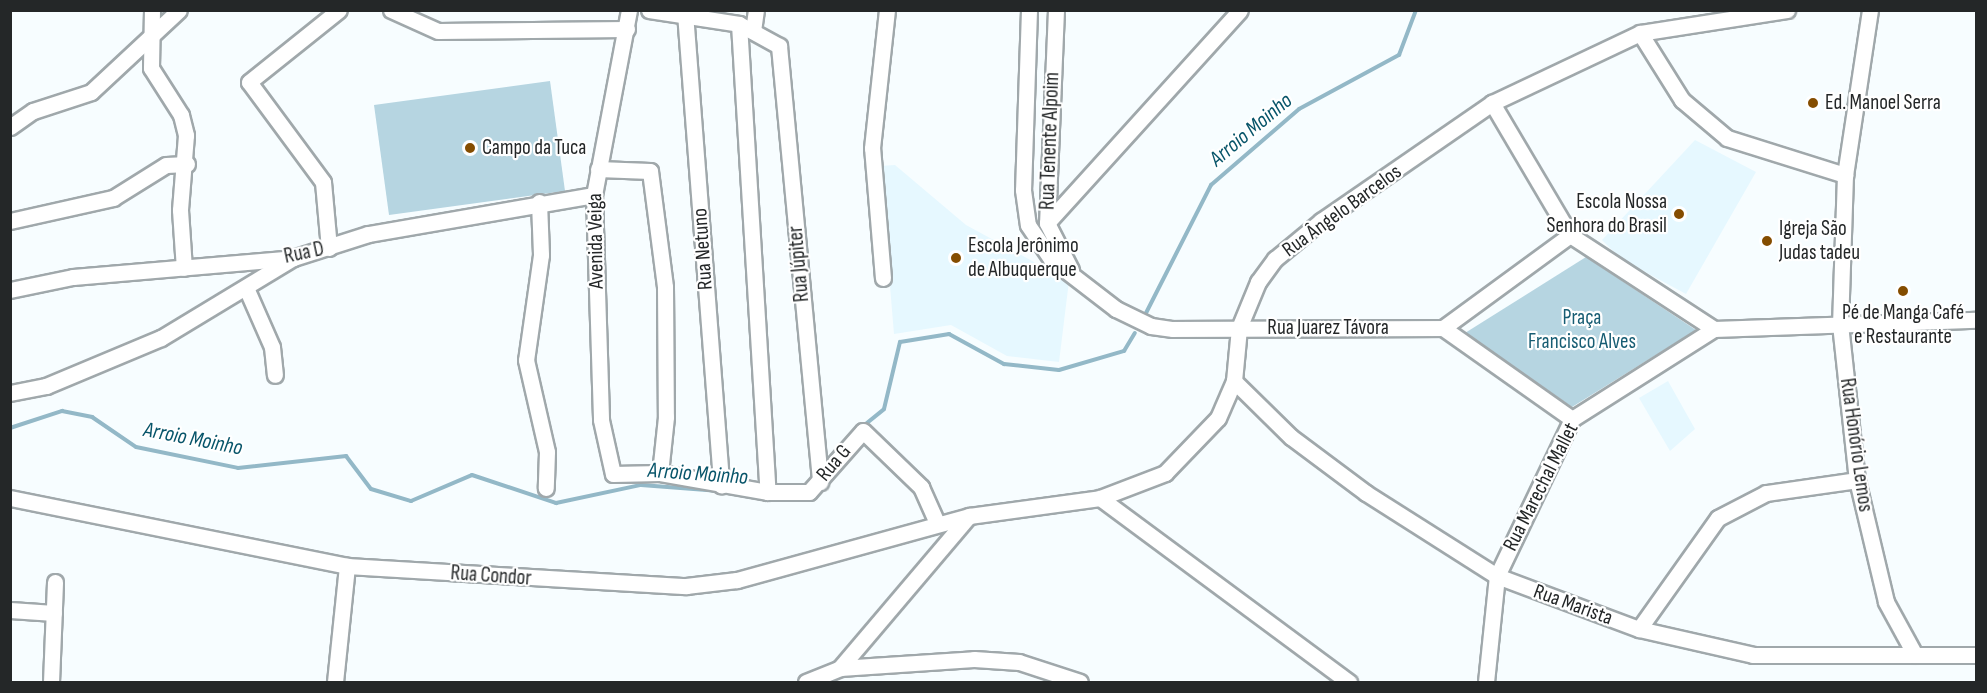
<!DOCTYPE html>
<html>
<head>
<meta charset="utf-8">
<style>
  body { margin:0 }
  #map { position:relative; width:1987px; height:693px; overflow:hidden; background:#f7fdff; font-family:"Sofia Sans Condensed",sans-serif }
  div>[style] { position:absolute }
  .built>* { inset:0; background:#e6f8ff }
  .green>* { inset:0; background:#b6d5e1 }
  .stream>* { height:4px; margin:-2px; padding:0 2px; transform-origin:2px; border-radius:2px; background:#93b8c7 }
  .roads { filter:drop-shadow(2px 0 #a0a8ab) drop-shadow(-2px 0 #a0a8ab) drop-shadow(0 2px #a0a8ab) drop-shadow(0 -2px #a0a8ab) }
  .minor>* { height:15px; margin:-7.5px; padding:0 7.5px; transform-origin:7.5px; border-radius:7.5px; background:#fff }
  .dots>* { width:16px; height:16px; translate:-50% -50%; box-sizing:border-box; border:3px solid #fff; border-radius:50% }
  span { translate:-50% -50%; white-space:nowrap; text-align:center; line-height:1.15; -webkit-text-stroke:4.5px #fff; paint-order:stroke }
  .poi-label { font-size:21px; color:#242728 }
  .left { translate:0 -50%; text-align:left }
  .right { translate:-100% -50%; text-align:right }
  .street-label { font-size:21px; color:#242728 }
  .park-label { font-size:21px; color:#175d73 }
  .water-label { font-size:22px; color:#08556a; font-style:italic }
  .frame { position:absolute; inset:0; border:12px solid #242728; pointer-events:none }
</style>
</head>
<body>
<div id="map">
  <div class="built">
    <div style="clip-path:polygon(1695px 140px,1756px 172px,1686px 294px,1621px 259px,1602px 240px)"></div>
    <div style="clip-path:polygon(895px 165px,966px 225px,1069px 281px,1059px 362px,1007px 356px,951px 325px,894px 334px,880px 166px)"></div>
    <div style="clip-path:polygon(1668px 381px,1695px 429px,1670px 451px,1639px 398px)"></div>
  </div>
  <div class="green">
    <div style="clip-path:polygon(550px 81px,565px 191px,389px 215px,374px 105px)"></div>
    <div style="clip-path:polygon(1586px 257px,1696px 330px,1572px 407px,1465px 333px)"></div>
  </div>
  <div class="stream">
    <div style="left:1145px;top:315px;width:146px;rotate:-63.1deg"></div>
    <div style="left:1211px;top:185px;width:116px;rotate:-40.8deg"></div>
    <div style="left:1299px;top:109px;width:114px;rotate:-28.4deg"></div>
    <div style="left:1399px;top:55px;width:48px;rotate:-69.3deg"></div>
    <div style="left:862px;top:427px;width:28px;rotate:-39deg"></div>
    <div style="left:884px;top:409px;width:69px;rotate:-76.6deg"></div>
    <div style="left:900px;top:342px;width:50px;rotate:-9.3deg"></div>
    <div style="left:949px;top:334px;width:63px;rotate:28.6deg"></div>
    <div style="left:1004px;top:364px;width:55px;rotate:6.2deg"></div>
    <div style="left:1059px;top:370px;width:68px;rotate:-16.3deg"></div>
    <div style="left:1124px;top:351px;width:21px;rotate:-59deg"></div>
    <div style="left:10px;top:428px;width:55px;rotate:-18.1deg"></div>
    <div style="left:62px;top:411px;width:31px;rotate:11deg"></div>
    <div style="left:92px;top:417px;width:53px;rotate:34.3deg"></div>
    <div style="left:136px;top:447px;width:104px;rotate:11.6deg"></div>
    <div style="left:238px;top:468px;width:109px;rotate:-6.3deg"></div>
    <div style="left:346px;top:456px;width:41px;rotate:52.9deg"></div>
    <div style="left:371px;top:489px;width:42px;rotate:16.7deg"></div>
    <div style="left:411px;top:501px;width:66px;rotate:-23.1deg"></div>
    <div style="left:472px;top:475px;width:89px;rotate:18.4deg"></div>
    <div style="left:556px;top:503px;width:87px;rotate:-12deg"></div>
    <div style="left:641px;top:485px;width:79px;rotate:4.3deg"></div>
  </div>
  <div class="roads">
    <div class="minor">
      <div style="left:152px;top:10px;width:58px;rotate:91deg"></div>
      <div style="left:151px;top:68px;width:56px;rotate:57.4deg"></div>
      <div style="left:181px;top:115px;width:21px;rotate:76deg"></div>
      <div style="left:186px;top:135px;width:75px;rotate:94.6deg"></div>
      <div style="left:180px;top:210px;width:58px;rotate:86.1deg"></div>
      <div style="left:391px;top:10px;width:51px;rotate:24.1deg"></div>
      <div style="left:438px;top:31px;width:189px;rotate:-0.6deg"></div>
      <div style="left:629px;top:10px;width:188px;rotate:100.7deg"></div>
      <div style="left:594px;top:195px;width:225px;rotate:88.2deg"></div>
      <div style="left:601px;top:420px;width:55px;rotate:77.5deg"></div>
      <div style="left:613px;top:474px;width:47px;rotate:-1.2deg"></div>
      <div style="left:660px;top:473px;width:110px;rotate:10deg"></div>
      <div style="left:768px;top:492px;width:41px"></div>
      <div style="left:809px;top:492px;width:81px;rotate:-48.5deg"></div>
      <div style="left:863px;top:431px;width:81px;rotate:44deg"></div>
      <div style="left:921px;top:487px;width:39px;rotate:66deg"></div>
      <div style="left:649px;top:10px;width:91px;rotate:8.8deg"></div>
      <div style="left:739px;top:24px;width:46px;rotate:28.8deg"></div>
      <div style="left:779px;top:46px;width:438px;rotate:84.6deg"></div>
      <div style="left:1029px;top:10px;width:180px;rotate:91.9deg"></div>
      <div style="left:1023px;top:190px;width:35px;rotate:82deg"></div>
      <div style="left:1028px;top:225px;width:41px;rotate:55.9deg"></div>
      <div style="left:1051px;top:259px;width:82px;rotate:37.6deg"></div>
      <div style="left:1116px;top:309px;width:39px;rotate:26deg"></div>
      <div style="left:1151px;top:326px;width:22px;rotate:8deg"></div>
      <div style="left:1173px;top:329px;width:270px;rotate:-0.2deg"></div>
      <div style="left:1443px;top:328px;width:158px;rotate:35.2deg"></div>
      <div style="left:1056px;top:10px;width:213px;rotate:92.4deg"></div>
      <div style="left:1047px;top:223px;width:53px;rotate:62.9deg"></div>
      <div style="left:1870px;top:10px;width:167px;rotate:98.6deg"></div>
      <div style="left:1845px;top:175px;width:149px;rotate:91.9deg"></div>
      <div style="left:1840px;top:324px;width:157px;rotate:83.8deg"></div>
      <div style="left:1857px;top:480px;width:125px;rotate:76.6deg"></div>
      <div style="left:1886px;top:602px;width:60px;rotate:61.3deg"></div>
      <div style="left:685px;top:13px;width:474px;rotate:85.6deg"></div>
      <div style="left:739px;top:24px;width:469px;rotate:86.5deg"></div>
      <div style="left:753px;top:31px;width:21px;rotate:-82deg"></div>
      <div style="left:1640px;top:33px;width:79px;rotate:57.9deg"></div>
      <div style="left:1682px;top:100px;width:59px;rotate:40.2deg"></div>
      <div style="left:1727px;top:138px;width:124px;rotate:17.4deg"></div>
      <div style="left:1492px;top:103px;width:153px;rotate:59.4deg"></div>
      <div style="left:1570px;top:235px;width:172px;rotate:33.1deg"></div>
      <div style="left:10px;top:127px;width:28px;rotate:-35deg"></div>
      <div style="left:33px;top:111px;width:61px;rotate:-18.1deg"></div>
      <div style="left:91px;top:92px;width:120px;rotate:-43deg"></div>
      <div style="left:598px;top:169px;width:52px;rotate:2.2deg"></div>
      <div style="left:650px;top:171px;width:117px;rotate:82.6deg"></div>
      <div style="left:665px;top:287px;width:130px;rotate:89.6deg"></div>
      <div style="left:666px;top:417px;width:56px;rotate:96.1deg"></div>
      <div style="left:539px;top:202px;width:53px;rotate:87.8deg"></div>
      <div style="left:541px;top:255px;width:106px;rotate:98.1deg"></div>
      <div style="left:526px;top:360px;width:94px;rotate:77.1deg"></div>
      <div style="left:547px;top:452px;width:36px;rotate:92deg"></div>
      <div style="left:10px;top:221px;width:106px;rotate:-12.6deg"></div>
      <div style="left:113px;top:198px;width:62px;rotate:-31.9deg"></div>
      <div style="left:166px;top:165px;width:21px;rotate:-3deg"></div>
      <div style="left:1047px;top:223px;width:287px;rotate:-47.8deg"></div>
      <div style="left:329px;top:248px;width:66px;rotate:-95.2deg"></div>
      <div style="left:323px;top:182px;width:124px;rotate:-126.5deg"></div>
      <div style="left:249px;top:82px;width:115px;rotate:-38.7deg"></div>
      <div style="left:883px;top:278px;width:130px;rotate:-94.8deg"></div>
      <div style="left:872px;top:148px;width:139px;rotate:-83.8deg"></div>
      <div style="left:10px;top:290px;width:64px;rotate:-11.7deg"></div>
      <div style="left:73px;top:277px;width:221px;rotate:-4.9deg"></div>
      <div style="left:293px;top:258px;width:79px;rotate:-17.7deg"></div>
      <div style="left:368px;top:234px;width:229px;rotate:-9.8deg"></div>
      <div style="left:247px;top:290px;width:62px;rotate:66.3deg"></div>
      <div style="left:272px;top:347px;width:28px;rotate:84deg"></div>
      <div style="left:1443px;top:328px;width:157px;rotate:-36.2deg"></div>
      <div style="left:1714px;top:329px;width:262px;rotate:-2deg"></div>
      <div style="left:1234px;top:381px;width:80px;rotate:44.5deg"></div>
      <div style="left:1291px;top:437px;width:94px;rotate:36.7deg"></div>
      <div style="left:1366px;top:493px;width:155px;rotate:32.4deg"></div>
      <div style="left:1497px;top:576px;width:152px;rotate:20.5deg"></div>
      <div style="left:1639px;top:629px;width:117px;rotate:12.8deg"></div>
      <div style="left:1753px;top:655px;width:223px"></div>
      <div style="left:10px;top:393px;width:37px;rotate:-11deg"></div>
      <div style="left:46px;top:386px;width:125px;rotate:-22.7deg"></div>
      <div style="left:161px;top:338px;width:154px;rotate:-31.2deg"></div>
      <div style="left:10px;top:498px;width:344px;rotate:11.4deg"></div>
      <div style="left:347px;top:566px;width:340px;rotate:3.4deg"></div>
      <div style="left:686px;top:586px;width:51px;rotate:-6.7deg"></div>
      <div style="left:737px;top:580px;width:241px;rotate:-15.4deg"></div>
      <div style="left:969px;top:516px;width:132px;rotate:-7.8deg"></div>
      <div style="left:1100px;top:498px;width:70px;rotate:-21deg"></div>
      <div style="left:1165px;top:473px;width:76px;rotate:-46.1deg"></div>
      <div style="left:1218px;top:418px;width:40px;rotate:-66.6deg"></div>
      <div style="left:1234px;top:381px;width:53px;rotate:-84.6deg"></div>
      <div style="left:1239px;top:328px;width:50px;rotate:-67.6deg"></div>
      <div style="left:1258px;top:282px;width:29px;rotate:-54deg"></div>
      <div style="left:1275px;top:259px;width:60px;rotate:-39.6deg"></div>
      <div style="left:1321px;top:221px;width:208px;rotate:-34.6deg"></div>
      <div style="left:1492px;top:103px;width:164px;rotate:-25.3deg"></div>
      <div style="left:1640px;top:33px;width:149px;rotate:-8.9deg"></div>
      <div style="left:1100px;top:498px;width:310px;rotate:36.5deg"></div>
      <div style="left:10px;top:610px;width:44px;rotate:3.9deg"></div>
      <div style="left:1639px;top:629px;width:136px;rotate:-54.6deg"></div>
      <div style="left:1718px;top:518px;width:54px;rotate:-27.5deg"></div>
      <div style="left:1766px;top:493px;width:92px;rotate:-8.1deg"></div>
      <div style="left:840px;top:668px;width:134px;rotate:-3.8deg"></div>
      <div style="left:974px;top:659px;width:45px;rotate:3.8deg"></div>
      <div style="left:1019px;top:662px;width:64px;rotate:18.2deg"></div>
      <div style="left:51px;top:682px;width:100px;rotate:-87.7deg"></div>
      <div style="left:335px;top:682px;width:117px;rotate:-84.1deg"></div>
      <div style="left:806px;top:682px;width:37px;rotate:-22deg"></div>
      <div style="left:840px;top:668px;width:199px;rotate:-49.7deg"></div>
      <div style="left:1486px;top:682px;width:107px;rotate:-84.1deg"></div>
      <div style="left:1497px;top:576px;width:174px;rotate:-64.5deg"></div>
      <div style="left:1572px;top:419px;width:168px;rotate:-32.4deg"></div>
    </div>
  </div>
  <div class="dots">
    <div style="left:1813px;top:103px;background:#854d00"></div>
    <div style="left:470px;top:148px;background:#854d00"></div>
    <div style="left:1679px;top:214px;background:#854d00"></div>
    <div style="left:1767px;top:241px;background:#854d00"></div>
    <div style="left:956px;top:258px;background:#854d00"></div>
    <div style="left:1903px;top:291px;background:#854d00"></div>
  </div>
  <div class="poi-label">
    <span class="left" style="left:1825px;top:103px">Ed. Manoel Serra</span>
    <span class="left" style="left:482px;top:148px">Campo da Tuca</span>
    <span class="right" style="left:1667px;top:214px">Escola Nossa<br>Senhora do Brasil</span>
    <span class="left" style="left:1779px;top:241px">Igreja São<br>Judas tadeu</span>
    <span class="left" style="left:968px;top:258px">Escola Jerônimo<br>de Albuquerque</span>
    <span style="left:1903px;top:325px">Pé de Manga Café<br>e Restaurante</span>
  </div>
  <div class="street-label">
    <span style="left:1050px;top:141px;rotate:-88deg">Rua Tenente Alpoim</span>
    <span style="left:1342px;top:211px;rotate:-36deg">Rua Ângelo Barcelos</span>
    <span style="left:596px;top:241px;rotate:-91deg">Avenida Veiga</span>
    <span style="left:703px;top:249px;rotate:-94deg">Rua Netuno</span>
    <span style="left:304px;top:253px;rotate:-12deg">Rua D</span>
    <span style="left:799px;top:264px;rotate:-95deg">Rua Júpiter</span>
    <span style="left:1328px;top:328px">Rua Juarez Távora</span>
    <span style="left:1856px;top:445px;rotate:82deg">Rua Honório Lemos</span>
    <span style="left:834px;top:463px;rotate:-50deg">Rua G</span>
    <span style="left:1541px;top:487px;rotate:-63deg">Rua Marechal Mallet</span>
    <span style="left:491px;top:576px;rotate:4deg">Rua Condor</span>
    <span style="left:1573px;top:605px;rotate:20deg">Rua Marista</span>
  </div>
  <div class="park-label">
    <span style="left:1582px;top:330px">Praça<br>Francisco Alves</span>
  </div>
  <div class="water-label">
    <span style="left:1251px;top:130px;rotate:-40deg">Arroio Moinho</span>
    <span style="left:193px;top:439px;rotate:11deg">Arroio Moinho</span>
    <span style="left:698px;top:474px;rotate:4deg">Arroio Moinho</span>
  </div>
  <div class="frame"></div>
</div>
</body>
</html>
